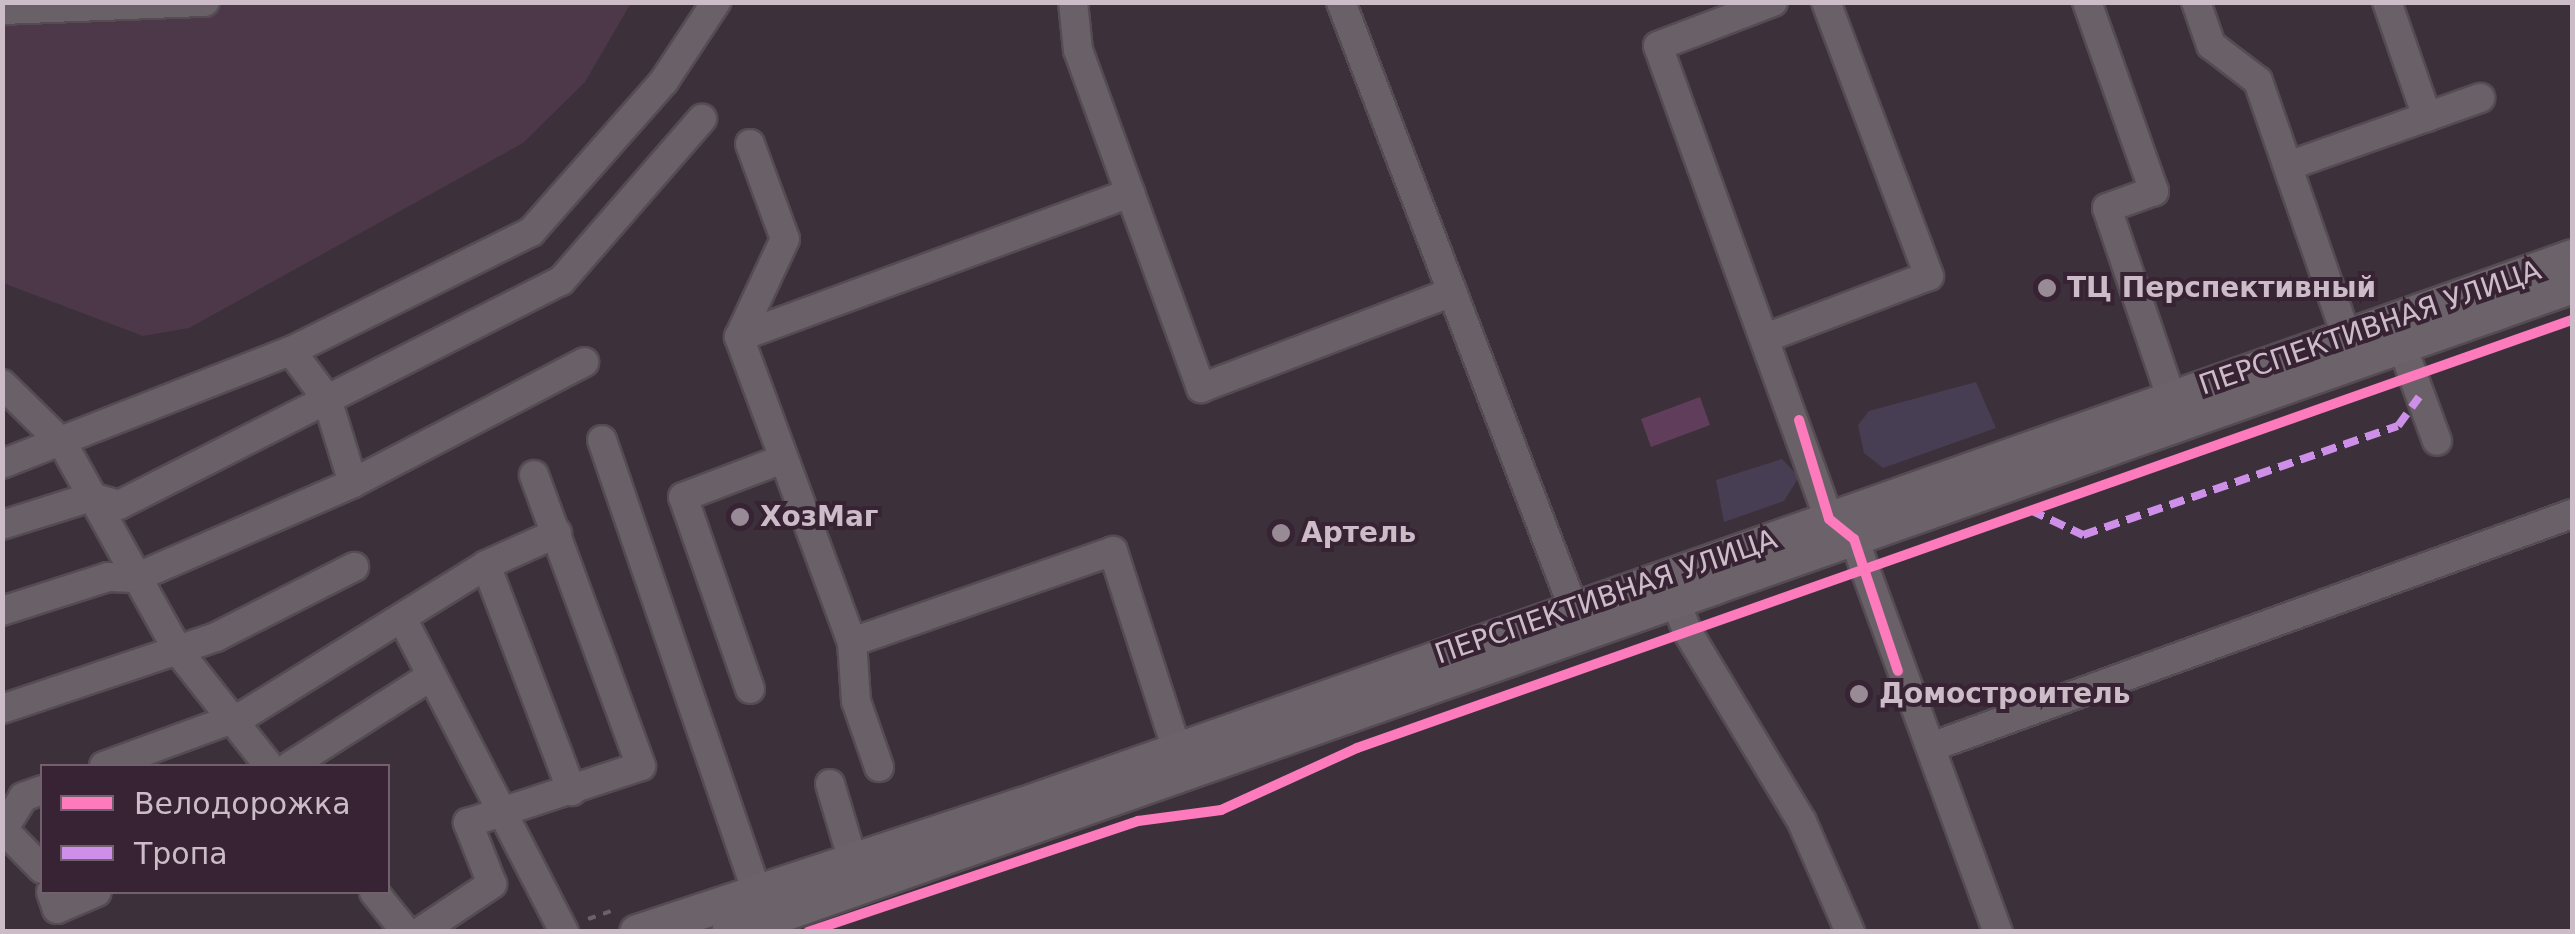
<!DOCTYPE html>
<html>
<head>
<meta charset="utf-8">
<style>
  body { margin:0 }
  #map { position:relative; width:2575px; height:934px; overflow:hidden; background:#3c303a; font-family:"DejaVu Sans",sans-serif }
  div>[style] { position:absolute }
  .airport>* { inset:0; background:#4c3848 }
  .green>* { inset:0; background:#483e53 }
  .water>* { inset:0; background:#603e5b }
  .path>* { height:4px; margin-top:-2px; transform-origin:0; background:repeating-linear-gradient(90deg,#696269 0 8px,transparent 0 16px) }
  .roads { filter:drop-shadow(2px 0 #554c53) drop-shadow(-2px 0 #554c53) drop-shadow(0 2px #554c53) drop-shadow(0 -2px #554c53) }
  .minor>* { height:28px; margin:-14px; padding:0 14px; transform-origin:14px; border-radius:14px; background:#6a6068 }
  .major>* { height:35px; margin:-17.5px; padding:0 17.5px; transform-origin:17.5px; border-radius:17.5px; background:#6c626a }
  .quiet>* { height:8px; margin-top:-4px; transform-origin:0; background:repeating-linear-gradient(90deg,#ce8fe9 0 15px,transparent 0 23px) }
  .cycleway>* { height:10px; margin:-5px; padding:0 5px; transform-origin:5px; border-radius:5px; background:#fd7abc }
  .dots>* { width:28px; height:28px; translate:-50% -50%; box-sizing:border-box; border:5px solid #372334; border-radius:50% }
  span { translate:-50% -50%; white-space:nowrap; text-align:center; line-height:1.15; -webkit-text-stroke:8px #372334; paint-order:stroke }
  .poi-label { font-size:28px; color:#cbbcc8; font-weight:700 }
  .left { translate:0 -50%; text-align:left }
  .street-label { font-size:28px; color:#cbbcc8 }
  .frame { position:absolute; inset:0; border:5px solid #cbbcc8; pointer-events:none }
  .legend { position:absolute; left:40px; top:764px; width:350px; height:130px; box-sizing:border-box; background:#372334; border:2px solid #72606f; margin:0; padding:12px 18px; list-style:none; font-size:30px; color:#cbbcc8 }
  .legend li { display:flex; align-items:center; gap:20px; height:50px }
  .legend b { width:50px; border:2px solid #72606f }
</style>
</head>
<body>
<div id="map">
  <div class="airport">
    <div style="clip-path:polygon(3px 3px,631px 3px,585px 82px,523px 143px,189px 328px,143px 336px,3px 283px)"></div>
  </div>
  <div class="green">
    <div style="clip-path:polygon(1976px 382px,1996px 428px,1883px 468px,1864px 453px,1858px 425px,1869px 411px)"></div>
    <div style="clip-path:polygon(1782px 459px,1799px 477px,1784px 501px,1724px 522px,1716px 480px)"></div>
  </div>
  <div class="water">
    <div style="clip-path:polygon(1700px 397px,1710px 425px,1651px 447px,1641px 419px)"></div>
  </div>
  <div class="path">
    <div style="left:588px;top:919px;width:31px;rotate:-19deg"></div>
  </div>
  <div class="roads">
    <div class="minor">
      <div style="left:1073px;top:2px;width:48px;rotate:84.1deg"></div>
      <div style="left:1078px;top:50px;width:360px;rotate:70deg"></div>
      <div style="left:1201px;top:388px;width:269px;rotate:-20.9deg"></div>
      <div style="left:1341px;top:2px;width:670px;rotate:69.02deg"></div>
      <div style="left:1773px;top:2px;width:123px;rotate:159.1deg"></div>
      <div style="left:1658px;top:46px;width:503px;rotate:70.12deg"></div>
      <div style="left:1829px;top:519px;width:32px;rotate:39deg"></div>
      <div style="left:1854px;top:539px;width:419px;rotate:69.9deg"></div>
      <div style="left:2087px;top:2px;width:201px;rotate:70.5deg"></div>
      <div style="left:2154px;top:191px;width:50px;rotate:160.1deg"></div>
      <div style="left:2107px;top:208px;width:222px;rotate:71.3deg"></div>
      <div style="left:2196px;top:2px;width:46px;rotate:70.8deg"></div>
      <div style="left:2211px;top:45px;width:59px;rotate:37.5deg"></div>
      <div style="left:2258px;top:81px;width:291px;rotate:70.9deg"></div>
      <div style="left:2387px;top:2px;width:122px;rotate:70.8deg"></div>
      <div style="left:2px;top:10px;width:203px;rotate:-2.3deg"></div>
      <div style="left:750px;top:144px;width:101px;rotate:69.8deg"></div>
      <div style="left:785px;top:239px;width:108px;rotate:115.1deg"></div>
      <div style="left:739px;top:337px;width:325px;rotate:69.7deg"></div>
      <div style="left:852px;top:642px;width:59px;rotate:86.1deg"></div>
      <div style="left:856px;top:701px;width:70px;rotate:70.8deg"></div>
      <div style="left:2288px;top:166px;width:204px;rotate:-19.5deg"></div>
      <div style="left:2396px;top:330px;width:118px;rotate:69.7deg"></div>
      <div style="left:739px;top:337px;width:417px;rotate:-20.2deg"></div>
      <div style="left:1768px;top:337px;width:172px;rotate:-20.8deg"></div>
      <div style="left:1929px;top:276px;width:293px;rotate:-110.6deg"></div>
      <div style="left:291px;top:351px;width:60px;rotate:53.1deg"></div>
      <div style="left:327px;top:399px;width:88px;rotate:72.8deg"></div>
      <div style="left:2px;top:384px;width:86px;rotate:44.5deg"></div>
      <div style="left:63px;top:444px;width:237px;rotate:60.9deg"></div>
      <div style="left:178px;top:651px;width:147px;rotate:51.6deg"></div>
      <div style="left:602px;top:440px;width:499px;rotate:71.1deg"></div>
      <div style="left:2px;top:464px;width:310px;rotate:-21.4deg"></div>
      <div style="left:291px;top:351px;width:268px;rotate:-26.4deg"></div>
      <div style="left:531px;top:232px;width:201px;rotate:-48.6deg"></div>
      <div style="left:664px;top:81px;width:95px;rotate:-56.6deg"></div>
      <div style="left:2px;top:525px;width:93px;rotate:-17.5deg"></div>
      <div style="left:91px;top:497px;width:29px;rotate:16deg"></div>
      <div style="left:119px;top:505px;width:496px;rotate:-26.9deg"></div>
      <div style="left:561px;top:281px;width:215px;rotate:-49deg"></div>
      <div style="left:486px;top:565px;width:242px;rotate:69.2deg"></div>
      <div style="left:1669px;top:584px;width:50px;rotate:69deg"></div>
      <div style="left:1687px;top:631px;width:223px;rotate:58.9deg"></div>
      <div style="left:1802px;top:822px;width:120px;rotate:66.4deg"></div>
      <div style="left:2px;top:611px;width:111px;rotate:-17.8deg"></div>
      <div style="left:108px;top:577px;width:27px;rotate:2deg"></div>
      <div style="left:135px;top:578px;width:238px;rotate:-23.5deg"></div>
      <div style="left:353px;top:483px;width:261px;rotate:-27.6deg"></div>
      <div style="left:402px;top:618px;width:353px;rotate:62.7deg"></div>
      <div style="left:852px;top:642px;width:276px;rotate:-19.2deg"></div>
      <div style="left:1113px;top:551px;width:209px;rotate:72.2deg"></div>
      <div style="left:750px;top:689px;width:203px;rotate:-109.2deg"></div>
      <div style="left:683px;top:497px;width:107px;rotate:-20.8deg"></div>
      <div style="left:2px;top:709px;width:226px;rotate:-18.6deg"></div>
      <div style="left:216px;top:637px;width:155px;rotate:-26.9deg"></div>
      <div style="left:1931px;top:747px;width:682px;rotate:-19.98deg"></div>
      <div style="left:104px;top:766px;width:151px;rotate:-20.1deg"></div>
      <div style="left:246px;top:714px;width:282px;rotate:-31.8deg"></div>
      <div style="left:486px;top:565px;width:78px;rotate:-24.3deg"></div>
      <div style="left:290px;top:766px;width:164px;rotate:-32.5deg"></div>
      <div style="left:830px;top:784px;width:98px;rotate:73.4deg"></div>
      <div style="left:2px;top:828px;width:57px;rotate:45.7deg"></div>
      <div style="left:4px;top:828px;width:36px;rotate:-58deg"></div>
      <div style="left:23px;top:797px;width:20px;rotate:-20deg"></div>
      <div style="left:51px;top:892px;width:18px;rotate:71deg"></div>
      <div style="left:57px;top:909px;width:43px;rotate:-23deg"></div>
      <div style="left:374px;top:892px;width:51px;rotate:51.3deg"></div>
      <div style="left:420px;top:932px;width:87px;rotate:-33.7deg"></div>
      <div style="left:492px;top:884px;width:66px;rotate:-111.5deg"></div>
      <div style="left:468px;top:823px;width:182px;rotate:-18.2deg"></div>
      <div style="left:641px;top:766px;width:310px;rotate:-110.2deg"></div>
    </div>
    <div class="major">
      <div style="left:637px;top:932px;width:405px;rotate:-18.3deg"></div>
      <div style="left:1022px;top:805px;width:1644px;rotate:-19.47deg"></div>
      <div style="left:729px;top:932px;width:1953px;rotate:-19.34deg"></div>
    </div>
  </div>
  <div class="quiet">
    <div style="left:2030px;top:510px;width:59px;rotate:25.3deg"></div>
    <div style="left:2083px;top:535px;width:333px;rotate:-19.1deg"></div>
    <div style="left:2398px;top:426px;width:36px;rotate:-54deg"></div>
  </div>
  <div class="cycleway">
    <div style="left:1799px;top:420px;width:103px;rotate:73.1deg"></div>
    <div style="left:1829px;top:519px;width:32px;rotate:39deg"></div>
    <div style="left:1854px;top:539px;width:139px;rotate:71.6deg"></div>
    <div style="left:808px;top:932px;width:348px;rotate:-18.6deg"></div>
    <div style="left:1138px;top:821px;width:84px;rotate:-7.5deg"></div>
    <div style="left:1221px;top:810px;width:149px;rotate:-24.5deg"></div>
    <div style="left:1357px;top:748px;width:1288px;rotate:-19.41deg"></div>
  </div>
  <div class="dots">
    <div style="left:2047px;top:288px;background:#998b96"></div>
    <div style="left:740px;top:517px;background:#998b96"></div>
    <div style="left:1281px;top:533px;background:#998b96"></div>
    <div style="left:1859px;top:694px;background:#998b96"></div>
  </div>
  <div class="poi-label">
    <span class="left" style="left:2067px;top:288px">ТЦ Перспективный</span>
    <span class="left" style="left:760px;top:517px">ХозМаг</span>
    <span class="left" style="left:1301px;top:533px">Артель</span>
    <span class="left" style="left:1879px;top:694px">Домостроитель</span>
  </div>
  <div class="street-label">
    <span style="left:2370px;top:328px;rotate:-19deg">ПЕРСПЕКТИВНАЯ УЛИЦА</span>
    <span style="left:1606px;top:597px;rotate:-19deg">ПЕРСПЕКТИВНАЯ УЛИЦА</span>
  </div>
  <div class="frame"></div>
  <ul class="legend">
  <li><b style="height:12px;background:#fd7abc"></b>Велодорожка</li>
  <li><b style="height:12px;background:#ce8fe9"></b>Тропа</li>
  </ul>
</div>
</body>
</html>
